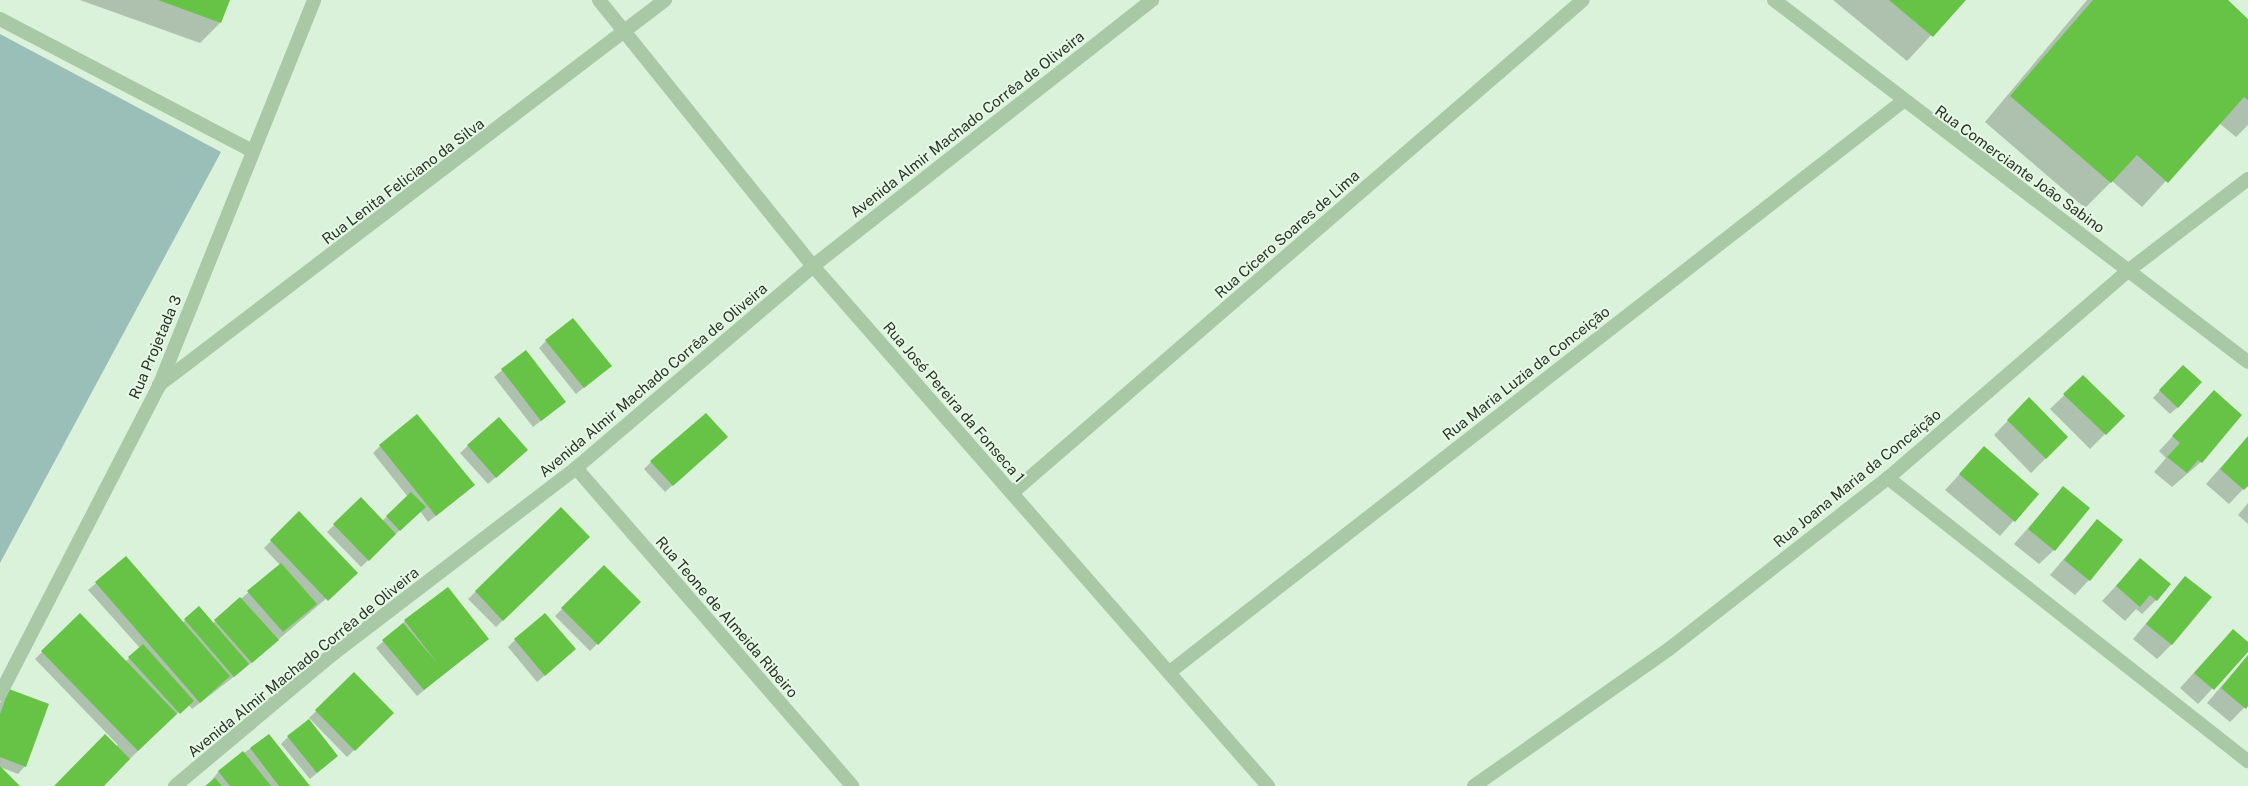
<!DOCTYPE html>
<html>
<head>
<meta charset="utf-8">
<style>
  body { margin:0 }
  #map { position:relative; width:2248px; height:786px; overflow:hidden; background:#daf1da; font-family:"Public Sans",sans-serif }
  div>[style] { position:absolute }
  .green>* { inset:0; background:#9abfb9 }
  .shadow>* { inset:0; background:#0003 }
  .building>* { inset:0; background:#67c345 }
  .minor>* { height:14px; margin:-7px; padding:0 7px; transform-origin:7px; border-radius:7px; background:#a8c8a6 }
  span { translate:-50% -50%; white-space:nowrap; text-align:center; line-height:1.15; -webkit-text-stroke:4px #e6f9e6; paint-order:stroke }
  .street-label { font-size:15px; color:#2a3527 }
</style>
</head>
<body>
<div id="map">
  <div class="green">
    <div style="clip-path:polygon(0 34px,221px 152px,0 563px)"></div>
  </div>
  <div class="shadow">
    <div style="clip-path:polygon(80px 0,229px 0,220px 23px,200px 43px)"></div>
    <div style="clip-path:polygon(1833px 0,1964px 0,1907px 61px)"></div>
    <div style="clip-path:polygon(2087px 0,2226px 0,2248px 21px,2248px 125px,2236px 137px,2219px 123px,2142px 207px,2112px 181px,2085px 208px,1985px 122px)"></div>
    <div style="clip-path:polygon(546px 341px,610px 366px,576px 394px,539px 348px)"></div>
    <div style="clip-path:polygon(525px 351px,565px 402px,533px 427px,494px 377px)"></div>
    <div style="clip-path:polygon(2176px 373px,2178px 407px,2170px 414px,2153px 398px)"></div>
    <div style="clip-path:polygon(2083px 377px,2123px 416px,2090px 449px,2050px 409px)"></div>
    <div style="clip-path:polygon(2214px 392px,2240px 415px,2201px 462px,2172px 487px,2154px 472px,2166px 458px,2159px 451px)"></div>
    <div style="clip-path:polygon(2029px 399px,2067px 437px,2031px 473px,1994px 435px)"></div>
    <div style="clip-path:polygon(499px 418px,519px 457px,488px 484px,460px 453px)"></div>
    <div style="clip-path:polygon(2248px 437px,2248px 484px,2229px 504px,2206px 484px)"></div>
    <div style="clip-path:polygon(719px 444px,665px 492px,644px 469px,651px 462px)"></div>
    <div style="clip-path:polygon(380px 446px,466px 492px,428px 522px,420px 511px,361px 567px,327px 532px,361px 499px,382px 521px,408px 497px,373px 453px)"></div>
    <div style="clip-path:polygon(1984px 448px,2037px 494px,2000px 536px,1945px 490px)"></div>
    <div style="clip-path:polygon(2064px 487px,2054px 550px,2039px 564px,2014px 544px)"></div>
    <div style="clip-path:polygon(2248px 503px,2248px 524px,2238px 515px)"></div>
    <div style="clip-path:polygon(561px 509px,588px 537px,496px 627px,468px 599px)"></div>
    <div style="clip-path:polygon(299px 513px,356px 573px,244px 669px,192px 709px,188px 704px,171px 719px,102px 786px,56px 786px,118px 745px,35px 659px,80px 615px,125px 662px,140px 648px,88px 590px,126px 558px,182px 623px,199px 608px,212px 624px,280px 565px,264px 548px)"></div>
    <div style="clip-path:polygon(2097px 520px,2089px 580px,2075px 595px,2050px 575px)"></div>
    <div style="clip-path:polygon(2140px 560px,2156px 600px,2142px 614px,2136px 609px,2125px 621px,2102px 601px)"></div>
    <div style="clip-path:polygon(604px 567px,639px 602px,590px 651px,555px 616px)"></div>
    <div style="clip-path:polygon(2185px 577px,2172px 644px,2157px 659px,2133px 639px)"></div>
    <div style="clip-path:polygon(405px 621px,487px 639px,417px 696px,376px 648px)"></div>
    <div style="clip-path:polygon(515px 640px,567px 656px,537px 682px,508px 647px)"></div>
    <div style="clip-path:polygon(2248px 643px,2248px 650px,2198px 704px,2180px 688px,2219px 645px)"></div>
    <div style="clip-path:polygon(2248px 655px,2248px 704px,2230px 722px,2207px 703px)"></div>
    <div style="clip-path:polygon(354px 674px,392px 713px,347px 757px,309px 718px)"></div>
    <div style="clip-path:polygon(9px 691px,25px 766px,18px 774px,0 767px,0 703px)"></div>
    <div style="clip-path:polygon(269px 735px,308px 786px,207px 786px,219px 771px)"></div>
    <div style="clip-path:polygon(288px 737px,337px 756px,310px 779px,281px 744px)"></div>
  </div>
  <div class="building">
    <div style="clip-path:polygon(158px 0,230px 0,221px 23px)"></div>
    <div style="clip-path:polygon(1889px 0,1966px 0,1933px 37px)"></div>
    <div style="clip-path:polygon(2093px 0,2228px 0,2248px 19px,2248px 100px,2244px 97px,2168px 183px,2137px 155px,2111px 183px,2010px 96px)"></div>
    <div style="clip-path:polygon(573px 318px,612px 366px,584px 388px,545px 340px)"></div>
    <div style="clip-path:polygon(526px 350px,566px 402px,541px 421px,501px 369px)"></div>
    <div style="clip-path:polygon(2183px 365px,2202px 382px,2178px 408px,2159px 390px)"></div>
    <div style="clip-path:polygon(2083px 375px,2125px 416px,2106px 435px,2063px 394px)"></div>
    <div style="clip-path:polygon(2214px 390px,2242px 415px,2202px 463px,2198px 460px,2187px 473px,2167px 457px,2180px 443px,2172px 436px)"></div>
    <div style="clip-path:polygon(2029px 397px,2068px 437px,2046px 459px,2007px 420px)"></div>
    <div style="clip-path:polygon(706px 413px,728px 437px,673px 486px,650px 461px)"></div>
    <div style="clip-path:polygon(417px 414px,475px 485px,436px 516px,379px 445px)"></div>
    <div style="clip-path:polygon(499px 417px,528px 450px,496px 478px,467px 445px)"></div>
    <div style="clip-path:polygon(2248px 436px,2248px 486px,2244px 490px,2220px 469px)"></div>
    <div style="clip-path:polygon(1984px 446px,2039px 494px,2015px 522px,1959px 474px)"></div>
    <div style="clip-path:polygon(2063px 486px,2090px 508px,2055px 551px,2028px 529px)"></div>
    <div style="clip-path:polygon(411px 492px,426px 507px,400px 531px,386px 516px)"></div>
    <div style="clip-path:polygon(361px 497px,396px 534px,369px 561px,333px 524px)"></div>
    <div style="clip-path:polygon(561px 507px,590px 537px,503px 621px,475px 591px)"></div>
    <div style="clip-path:polygon(299px 511px,358px 573px,328px 601px,270px 540px)"></div>
    <div style="clip-path:polygon(2097px 519px,2123px 540px,2090px 581px,2064px 560px)"></div>
    <div style="clip-path:polygon(126px 556px,230px 676px,200px 703px,95px 582px)"></div>
    <div style="clip-path:polygon(2140px 558px,2171px 584px,2157px 601px,2150px 595px,2140px 607px,2116px 586px)"></div>
    <div style="clip-path:polygon(281px 563px,317px 604px,283px 632px,247px 591px)"></div>
    <div style="clip-path:polygon(604px 565px,641px 602px,598px 645px,561px 608px)"></div>
    <div style="clip-path:polygon(2185px 576px,2212px 597px,2172px 645px,2146px 624px)"></div>
    <div style="clip-path:polygon(448px 587px,489px 639px,424px 690px,382px 640px,403px 623px,438px 664px,404px 620px)"></div>
    <div style="clip-path:polygon(240px 597px,279px 640px,252px 663px,214px 620px)"></div>
    <div style="clip-path:polygon(199px 606px,249px 664px,234px 677px,184px 619px)"></div>
    <div style="clip-path:polygon(80px 613px,177px 714px,138px 751px,41px 651px)"></div>
    <div style="clip-path:polygon(545px 613px,576px 649px,545px 676px,514px 639px)"></div>
    <div style="clip-path:polygon(2233px 629px,2248px 642px,2248px 652px,2214px 690px,2194px 673px)"></div>
    <div style="clip-path:polygon(143px 644px,194px 701px,180px 714px,128px 657px)"></div>
    <div style="clip-path:polygon(2248px 655px,2248px 706px,2246px 709px,2221px 688px)"></div>
    <div style="clip-path:polygon(354px 672px,394px 713px,355px 751px,315px 710px)"></div>
    <div style="clip-path:polygon(9px 689px,49px 704px,26px 767px,0 757px,0 714px)"></div>
    <div style="clip-path:polygon(309px 719px,338px 756px,317px 773px,287px 736px)"></div>
    <div style="clip-path:polygon(105px 734px,130px 759px,104px 786px,54px 786px)"></div>
    <div style="clip-path:polygon(269px 734px,310px 786px,279px 786px,250px 748px)"></div>
    <div style="clip-path:polygon(243px 751px,271px 786px,230px 786px,218px 771px)"></div>
    <div style="clip-path:polygon(0 766px,20px 786px,0 786px)"></div>
    <div style="clip-path:polygon(215px 778px,222px 786px,205px 786px)"></div>
  </div>
  <div class="minor">
    <div style="left:599px;top:0;width:341px;rotate:51.2deg"></div>
    <div style="left:813px;top:266px;width:691px;rotate:48.81deg"></div>
    <div style="left:1774px;top:0;width:596px;rotate:37.37deg"></div>
    <div style="left:0;top:19px;width:283px;rotate:27.6deg"></div>
    <div style="left:159px;top:385px;width:636px;rotate:-37.27deg"></div>
    <div style="left:576px;top:468px;width:421px;rotate:49deg"></div>
    <div style="left:1888px;top:478px;width:458px;rotate:38.2deg"></div>
    <div style="left:1012px;top:493px;width:754px;rotate:-40.81deg"></div>
    <div style="left:1171px;top:671px;width:926px;rotate:-37.9deg"></div>
    <div style="left:0;top:694px;width:347px;rotate:-62.7deg"></div>
    <div style="left:159px;top:386px;width:416px;rotate:-68.1deg"></div>
    <div style="left:175px;top:786px;width:206px;rotate:-39.9deg"></div>
    <div style="left:333px;top:654px;width:306px;rotate:-37.4deg"></div>
    <div style="left:576px;top:468px;width:311px;rotate:-40.4deg"></div>
    <div style="left:813px;top:266px;width:431px;rotate:-38.1deg"></div>
    <div style="left:1474px;top:786px;width:238px;rotate:-35.1deg"></div>
    <div style="left:1669px;top:649px;width:278px;rotate:-38deg"></div>
    <div style="left:1888px;top:478px;width:318px;rotate:-40.8deg"></div>
    <div style="left:2129px;top:270px;width:150px;rotate:-37.4deg"></div>
  </div>
  <div class="street-label">
    <span style="left:967px;top:124px;rotate:-38deg">Avenida Almir Machado Corrêa de Oliveira</span>
    <span style="left:2020px;top:169px;rotate:36deg">Rua Comerciante João Sabino</span>
    <span style="left:403px;top:181px;rotate:-37deg">Rua Lenita Feliciano da Silva</span>
    <span style="left:1287px;top:234px;rotate:-41deg">Rua Cícero Soares de Lima</span>
    <span style="left:155px;top:347px;rotate:-67deg">Rua Projetada 3</span>
    <span style="left:1526px;top:373px;rotate:-38deg">Rua Maria Luzia da Conceição</span>
    <span style="left:653px;top:380px;rotate:-40deg">Avenida Almir Machado Corrêa de Oliveira</span>
    <span style="left:954px;top:402px;rotate:49deg">Rua José Pereira da Fonseca 1</span>
    <span style="left:1857px;top:478px;rotate:-39deg">Rua Joana Maria da Conceição</span>
    <span style="left:727px;top:617px;rotate:49deg">Rua Teone de Almeida Ribeiro</span>
    <span style="left:303px;top:662px;rotate:-39deg">Avenida Almir Machado Corrêa de Oliveira</span>
  </div>
</div>
</body>
</html>
